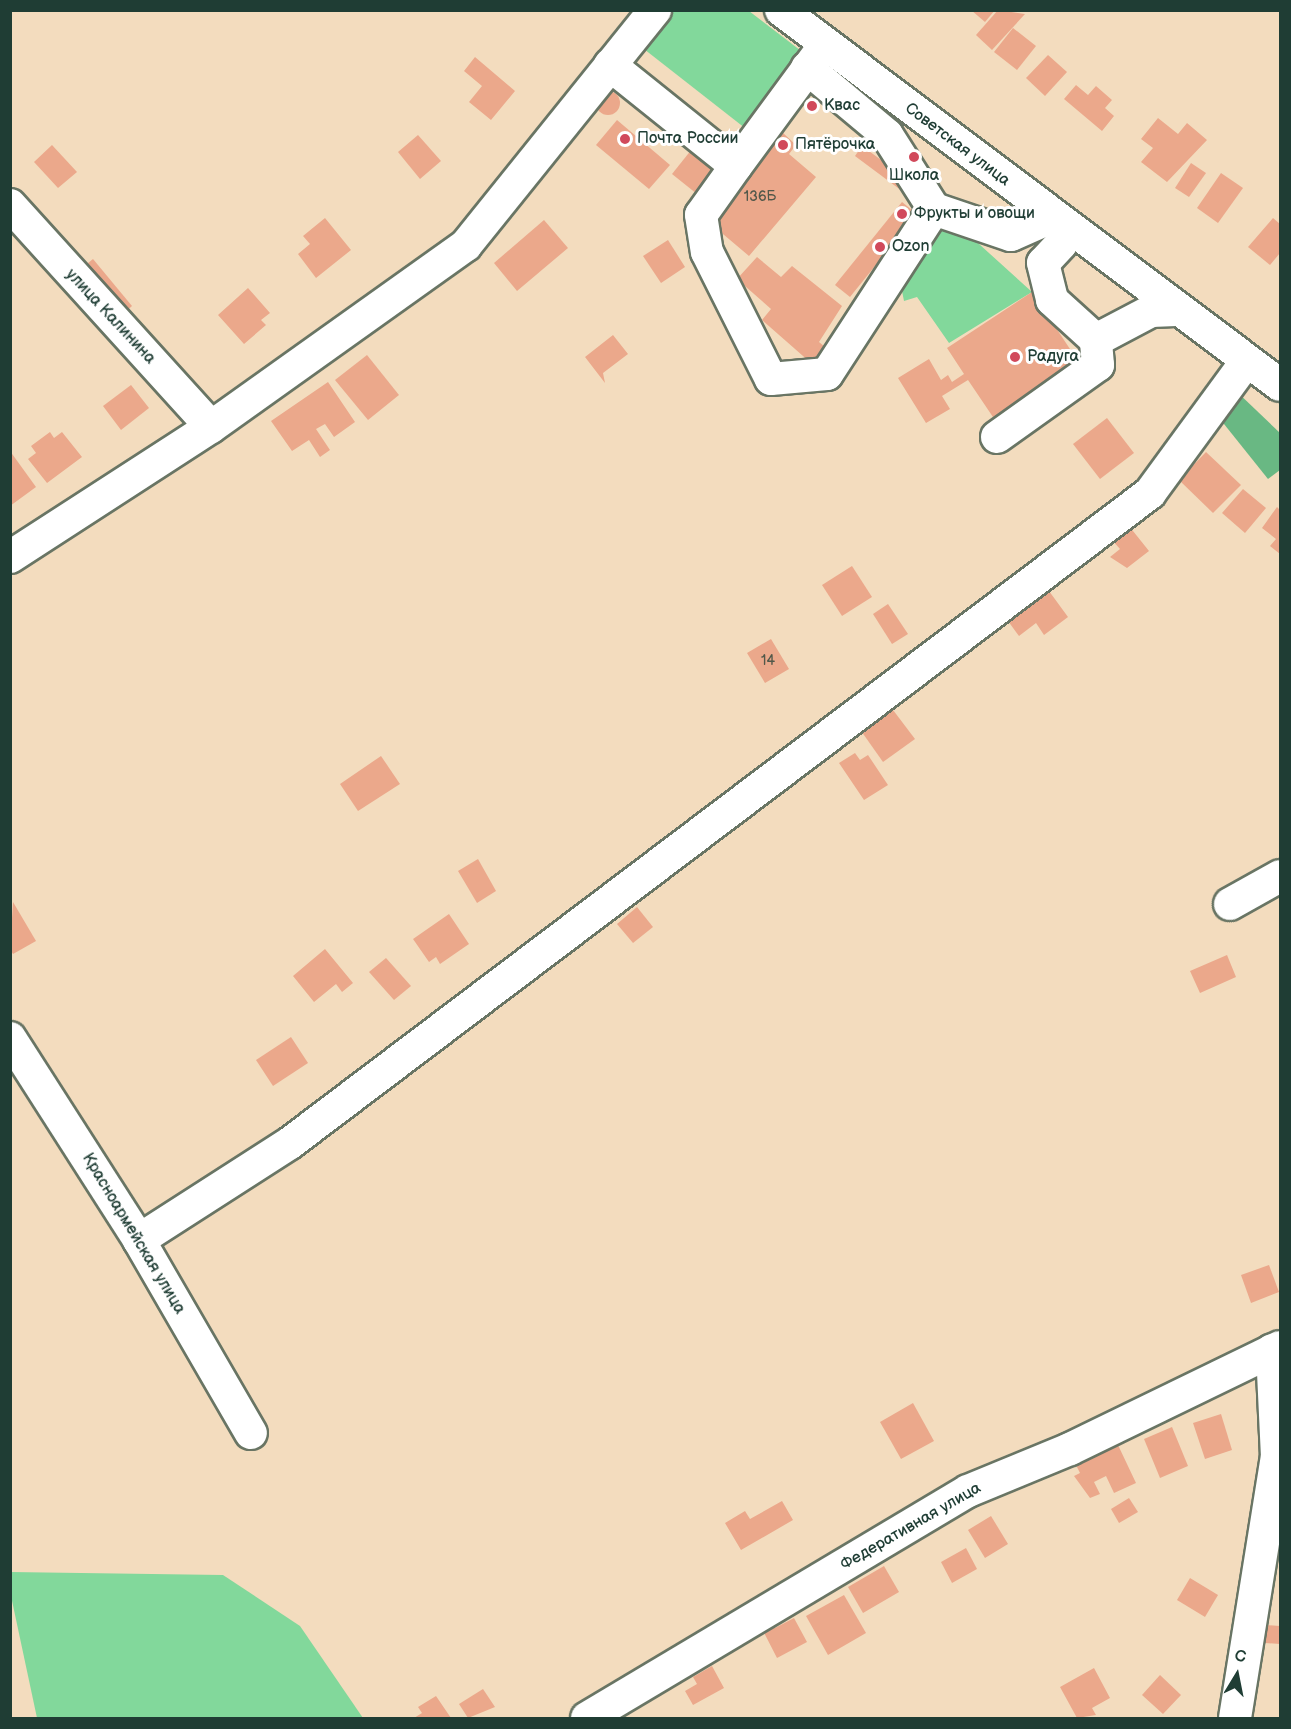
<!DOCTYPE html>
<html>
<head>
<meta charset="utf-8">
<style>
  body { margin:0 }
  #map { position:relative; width:1291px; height:1729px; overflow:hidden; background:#f3dcbe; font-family:"Balsamiq Sans",sans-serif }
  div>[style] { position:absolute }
  .green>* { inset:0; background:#82d89b }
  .forest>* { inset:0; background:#69b883 }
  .building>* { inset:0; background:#eba88b }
  .round { border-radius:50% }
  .roads { filter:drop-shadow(2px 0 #697564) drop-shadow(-2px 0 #697564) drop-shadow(0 2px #697564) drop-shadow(0 -2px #697564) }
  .minor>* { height:32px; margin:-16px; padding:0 16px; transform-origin:16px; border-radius:16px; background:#fff }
  .dots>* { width:16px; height:16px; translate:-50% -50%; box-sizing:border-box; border:3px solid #fff; border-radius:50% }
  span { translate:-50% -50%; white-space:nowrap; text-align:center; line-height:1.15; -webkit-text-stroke:6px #fff; paint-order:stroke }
  .number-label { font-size:14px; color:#52584a }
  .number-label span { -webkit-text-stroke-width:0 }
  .poi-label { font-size:16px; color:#1f3d34 }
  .left { translate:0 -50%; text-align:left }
  .street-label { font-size:16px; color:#1f3d34 }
  .frame { position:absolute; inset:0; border:12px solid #1f3d34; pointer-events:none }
  .north { position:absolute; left:1207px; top:1645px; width:60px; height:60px; -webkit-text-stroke:4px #fff; paint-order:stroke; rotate:10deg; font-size:16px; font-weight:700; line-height:24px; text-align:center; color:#1f3d34 }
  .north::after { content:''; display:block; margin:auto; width:21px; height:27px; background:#1f3d34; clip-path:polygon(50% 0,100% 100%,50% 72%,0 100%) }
</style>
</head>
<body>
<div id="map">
  <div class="green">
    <div style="clip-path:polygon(660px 11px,749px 11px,809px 57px,750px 132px,635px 42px)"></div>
    <div style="clip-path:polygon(957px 224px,1032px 292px,949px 343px,917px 297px,904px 301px,899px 276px,928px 231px)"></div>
    <div style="clip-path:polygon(10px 1572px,223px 1575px,300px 1626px,363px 1718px,37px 1718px,11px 1596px)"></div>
  </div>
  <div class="forest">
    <div style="clip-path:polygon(1235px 390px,1280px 433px,1280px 470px,1268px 479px,1220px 419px)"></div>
  </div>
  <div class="building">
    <div style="clip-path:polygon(971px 10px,995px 10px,985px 22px)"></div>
    <div style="clip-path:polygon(998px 10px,1025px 14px,992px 50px,976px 35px)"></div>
    <div style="clip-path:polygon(1013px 28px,1036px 46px,1017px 70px,994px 52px)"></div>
    <div style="clip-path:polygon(1048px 55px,1067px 72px,1045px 96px,1026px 78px)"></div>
    <div style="clip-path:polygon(475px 57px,515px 91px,491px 120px,469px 102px,482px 86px,464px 71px)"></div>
    <div style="clip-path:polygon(1076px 85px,1088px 95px,1096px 86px,1112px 100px,1105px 108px,1114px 116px,1102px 131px,1064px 99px)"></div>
    <div class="round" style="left:596px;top:91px;width:24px;height:24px"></div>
    <div style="clip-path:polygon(1158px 118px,1178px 134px,1187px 123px,1207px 140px,1167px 182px,1141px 162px,1153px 148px,1141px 139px)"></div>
    <div style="clip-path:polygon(617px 120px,670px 165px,649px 189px,596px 145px)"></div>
    <div style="clip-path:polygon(782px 132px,796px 145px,789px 154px,816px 177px,749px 256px,704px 218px)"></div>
    <div style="clip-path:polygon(418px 135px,441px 161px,420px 179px,398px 152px)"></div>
    <div style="clip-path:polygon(52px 145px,77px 172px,58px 188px,34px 162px)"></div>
    <div style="clip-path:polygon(862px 146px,910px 181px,902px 191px,855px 156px)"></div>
    <div style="clip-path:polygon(692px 149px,717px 169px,697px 194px,672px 174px)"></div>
    <div style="clip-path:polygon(1191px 163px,1206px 173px,1189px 197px,1175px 188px)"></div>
    <div style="clip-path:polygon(1221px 173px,1243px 188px,1218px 223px,1197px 208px)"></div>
    <div style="clip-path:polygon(902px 202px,917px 214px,850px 297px,835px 285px)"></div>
    <div style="clip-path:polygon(325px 218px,351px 250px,316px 278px,298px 254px,310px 244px,303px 236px)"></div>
    <div style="clip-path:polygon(1273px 218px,1280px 224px,1280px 253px,1270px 265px,1248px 247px)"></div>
    <div style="clip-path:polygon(544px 220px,568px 248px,517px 291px,494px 263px)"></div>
    <div style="clip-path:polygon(668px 240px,685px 267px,661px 283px,643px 256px)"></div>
    <div style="clip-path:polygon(757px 257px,781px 277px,792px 266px,842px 306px,819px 342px,825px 347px,811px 363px,762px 320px,771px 309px,737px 279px)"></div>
    <div style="clip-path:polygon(93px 259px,132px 306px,116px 320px,77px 272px)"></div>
    <div style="clip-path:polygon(248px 288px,270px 313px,261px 320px,266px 325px,244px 344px,218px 315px)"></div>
    <div style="clip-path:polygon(1032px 292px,1082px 367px,997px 423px,968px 380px,942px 396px,950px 409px,926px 423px,898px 378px,929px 359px,941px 380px,948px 375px,952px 382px,964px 374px,947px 348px)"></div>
    <div style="clip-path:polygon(613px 335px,628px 354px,603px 373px,605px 383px,585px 357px)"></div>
    <div style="clip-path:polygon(367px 355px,399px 395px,368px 420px,335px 380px)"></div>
    <div style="clip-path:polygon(328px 382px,355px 422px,334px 437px,325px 424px,316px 429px,330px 450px,320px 457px,309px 440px,292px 451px,271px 421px)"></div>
    <div style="clip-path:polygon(131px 385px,149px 408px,121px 430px,103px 406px)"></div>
    <div style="clip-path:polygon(1107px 418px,1134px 453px,1100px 479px,1073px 444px)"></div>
    <div style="clip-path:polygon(50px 432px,54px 438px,62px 432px,82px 457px,47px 483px,28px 459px,36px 453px,31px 446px)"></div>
    <div style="clip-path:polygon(10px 451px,36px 487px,10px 506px)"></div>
    <div style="clip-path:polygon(1206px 452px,1241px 485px,1213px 513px,1179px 480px)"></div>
    <div style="clip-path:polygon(1243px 489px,1266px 508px,1245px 533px,1222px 513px)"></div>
    <div style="clip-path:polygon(1277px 507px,1280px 510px,1280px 554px,1270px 546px,1276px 539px,1262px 528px)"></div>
    <div style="clip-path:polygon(1129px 526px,1149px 551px,1127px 568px,1110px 557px,1120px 549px,1112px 540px)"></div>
    <div style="clip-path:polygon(852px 566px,872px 597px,842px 616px,822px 585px)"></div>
    <div style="clip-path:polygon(1049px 591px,1068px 617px,1044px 635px,1036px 623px,1019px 636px,1008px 621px)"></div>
    <div style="clip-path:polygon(888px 604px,908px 634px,892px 644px,873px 614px)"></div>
    <div style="clip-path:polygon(771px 639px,789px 669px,765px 683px,747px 653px)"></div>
    <div style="clip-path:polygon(890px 706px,915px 739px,883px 762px,859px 728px)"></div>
    <div style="clip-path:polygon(855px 753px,860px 760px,868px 755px,888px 785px,864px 800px,839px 763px)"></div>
    <div style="clip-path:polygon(381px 756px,400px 784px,358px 811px,340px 784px)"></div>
    <div style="clip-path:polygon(478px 859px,496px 891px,477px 903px,458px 871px)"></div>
    <div style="clip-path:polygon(13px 902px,36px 941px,13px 954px,10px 949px)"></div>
    <div style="clip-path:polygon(637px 907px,653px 927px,633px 943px,617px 924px)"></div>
    <div style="clip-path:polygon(449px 914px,469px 944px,440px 964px,436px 957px,429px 962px,413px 939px)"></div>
    <div style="clip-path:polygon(325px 949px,353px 983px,342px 992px,336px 984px,314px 1002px,293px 976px)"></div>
    <div style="clip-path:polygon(1227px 955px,1236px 977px,1200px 993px,1190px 971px)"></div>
    <div style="clip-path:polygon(386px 958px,411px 986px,394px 1000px,369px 972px)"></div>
    <div style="clip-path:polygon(291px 1037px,308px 1063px,273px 1086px,256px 1060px)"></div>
    <div style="clip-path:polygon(1269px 1265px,1279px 1292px,1251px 1303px,1241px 1275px)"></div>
    <div style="clip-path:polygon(913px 1403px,934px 1441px,901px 1459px,880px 1422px)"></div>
    <div style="clip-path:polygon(1221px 1414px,1232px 1450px,1205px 1459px,1193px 1423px)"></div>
    <div style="clip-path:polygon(1172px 1427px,1188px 1466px,1160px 1478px,1144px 1439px)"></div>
    <div style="clip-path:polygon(1118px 1445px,1136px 1483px,1114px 1493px,1106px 1476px,1094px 1482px,1100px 1494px,1090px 1498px,1074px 1476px,1080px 1473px,1076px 1465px)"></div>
    <div style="clip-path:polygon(1129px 1498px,1138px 1512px,1119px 1523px,1111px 1509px)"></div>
    <div style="clip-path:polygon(782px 1501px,793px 1520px,741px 1550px,725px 1523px,745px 1511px,750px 1519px)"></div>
    <div style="clip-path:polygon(991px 1516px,1008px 1544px,985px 1558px,968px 1530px)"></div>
    <div style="clip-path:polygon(966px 1548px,977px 1569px,952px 1583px,941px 1562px)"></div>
    <div style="clip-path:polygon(884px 1566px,899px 1592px,863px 1613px,848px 1587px)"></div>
    <div style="clip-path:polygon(1190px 1578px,1218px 1595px,1205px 1617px,1177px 1600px)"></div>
    <div style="clip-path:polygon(844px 1595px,866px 1633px,828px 1655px,806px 1616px)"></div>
    <div style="clip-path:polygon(769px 1617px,775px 1628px,794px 1618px,807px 1642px,777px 1658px,759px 1623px)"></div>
    <div style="clip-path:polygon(1266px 1625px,1280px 1626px,1280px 1644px,1265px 1643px)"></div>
    <div style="clip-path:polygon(712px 1666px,724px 1688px,693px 1705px,685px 1691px,697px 1684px,693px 1677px)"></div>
    <div style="clip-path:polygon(1094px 1668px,1110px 1698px,1092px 1708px,1096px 1715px,1077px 1718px,1060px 1687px)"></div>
    <div style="clip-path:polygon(1160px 1675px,1181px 1695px,1163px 1714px,1142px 1695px)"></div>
    <div style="clip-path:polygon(483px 1689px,495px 1707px,468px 1718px,459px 1704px)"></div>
    <div style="clip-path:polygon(436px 1696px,451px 1718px,414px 1718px,422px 1713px,418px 1707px)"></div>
  </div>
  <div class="roads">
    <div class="minor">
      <div style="left:781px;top:10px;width:624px;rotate:36.92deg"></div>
      <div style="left:610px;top:65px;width:161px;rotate:38.7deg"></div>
      <div style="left:736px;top:166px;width:140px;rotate:-53.7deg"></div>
      <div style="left:807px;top:68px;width:104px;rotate:39.9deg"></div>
      <div style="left:887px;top:135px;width:88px;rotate:57.6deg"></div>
      <div style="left:934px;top:209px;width:81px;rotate:18.7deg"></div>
      <div style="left:1011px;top:235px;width:45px;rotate:-23.7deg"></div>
      <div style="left:736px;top:166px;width:60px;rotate:125.5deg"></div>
      <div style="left:701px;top:215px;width:37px;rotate:81deg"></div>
      <div style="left:707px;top:252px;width:142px;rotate:63.3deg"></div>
      <div style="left:771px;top:379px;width:56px;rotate:-5.1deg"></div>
      <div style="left:827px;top:374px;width:197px;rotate:-57deg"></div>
      <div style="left:10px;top:205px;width:299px;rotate:47.8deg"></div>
      <div style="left:1065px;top:228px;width:16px;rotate:104deg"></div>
      <div style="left:1061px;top:244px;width:26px;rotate:133deg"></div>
      <div style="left:1043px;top:263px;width:38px;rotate:76deg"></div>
      <div style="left:1052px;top:300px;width:59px;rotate:42.3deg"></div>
      <div style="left:1096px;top:340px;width:62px;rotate:-27.8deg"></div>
      <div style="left:1151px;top:311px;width:25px;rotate:-2deg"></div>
      <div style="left:997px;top:437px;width:124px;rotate:-35.5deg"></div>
      <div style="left:1098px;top:365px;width:25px;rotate:-95deg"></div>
      <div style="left:10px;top:557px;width:239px;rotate:-32.9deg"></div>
      <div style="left:211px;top:427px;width:313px;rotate:-35.5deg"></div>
      <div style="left:466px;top:245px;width:302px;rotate:-51.2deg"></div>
      <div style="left:1230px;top:904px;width:57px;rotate:-29.2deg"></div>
      <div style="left:10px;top:1038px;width:240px;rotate:57.4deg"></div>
      <div style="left:139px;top:1240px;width:223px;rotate:59.9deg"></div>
      <div style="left:139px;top:1240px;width:179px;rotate:-32.7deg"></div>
      <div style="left:290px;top:1143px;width:1078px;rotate:-37.08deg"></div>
      <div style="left:1150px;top:493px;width:162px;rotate:-53.8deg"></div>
      <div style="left:587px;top:1718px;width:443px;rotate:-30.8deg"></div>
      <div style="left:968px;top:1491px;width:110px;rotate:-22.4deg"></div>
      <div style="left:1070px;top:1449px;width:233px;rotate:-25.9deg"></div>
      <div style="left:1235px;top:1718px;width:264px;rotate:-80.9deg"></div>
      <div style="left:1277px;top:1457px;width:107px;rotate:-92.7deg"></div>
    </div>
  </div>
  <div class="dots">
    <div style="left:812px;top:106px;background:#d1495b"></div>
    <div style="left:625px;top:139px;background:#d1495b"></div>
    <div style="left:783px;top:145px;background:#d1495b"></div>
    <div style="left:914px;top:157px;background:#d1495b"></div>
    <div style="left:902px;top:214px;background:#d1495b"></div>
    <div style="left:880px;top:247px;background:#d1495b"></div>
    <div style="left:1015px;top:357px;background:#d1495b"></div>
  </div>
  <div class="number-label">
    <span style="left:760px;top:197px">136Б</span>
    <span style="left:768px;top:661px">14</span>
  </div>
  <div class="poi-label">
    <span class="left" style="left:824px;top:106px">Квас</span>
    <span class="left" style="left:637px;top:139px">Почта России</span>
    <span class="left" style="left:795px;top:145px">Пятёрочка</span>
    <span style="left:914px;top:176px">Школа</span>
    <span class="left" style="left:914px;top:214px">Фрукты и овощи</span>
    <span class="left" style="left:892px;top:247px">Ozon</span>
    <span class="left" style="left:1027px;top:357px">Радуга</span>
  </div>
  <div class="street-label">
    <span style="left:957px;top:145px;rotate:37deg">Советская улица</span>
    <span style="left:110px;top:317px;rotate:47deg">улица Калинина</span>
    <span style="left:133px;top:1234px;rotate:59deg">Красноармейская улица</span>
    <span style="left:911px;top:1527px;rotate:-30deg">Федеративная улица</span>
  </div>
  <div class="frame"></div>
  <div class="north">С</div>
</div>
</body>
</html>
